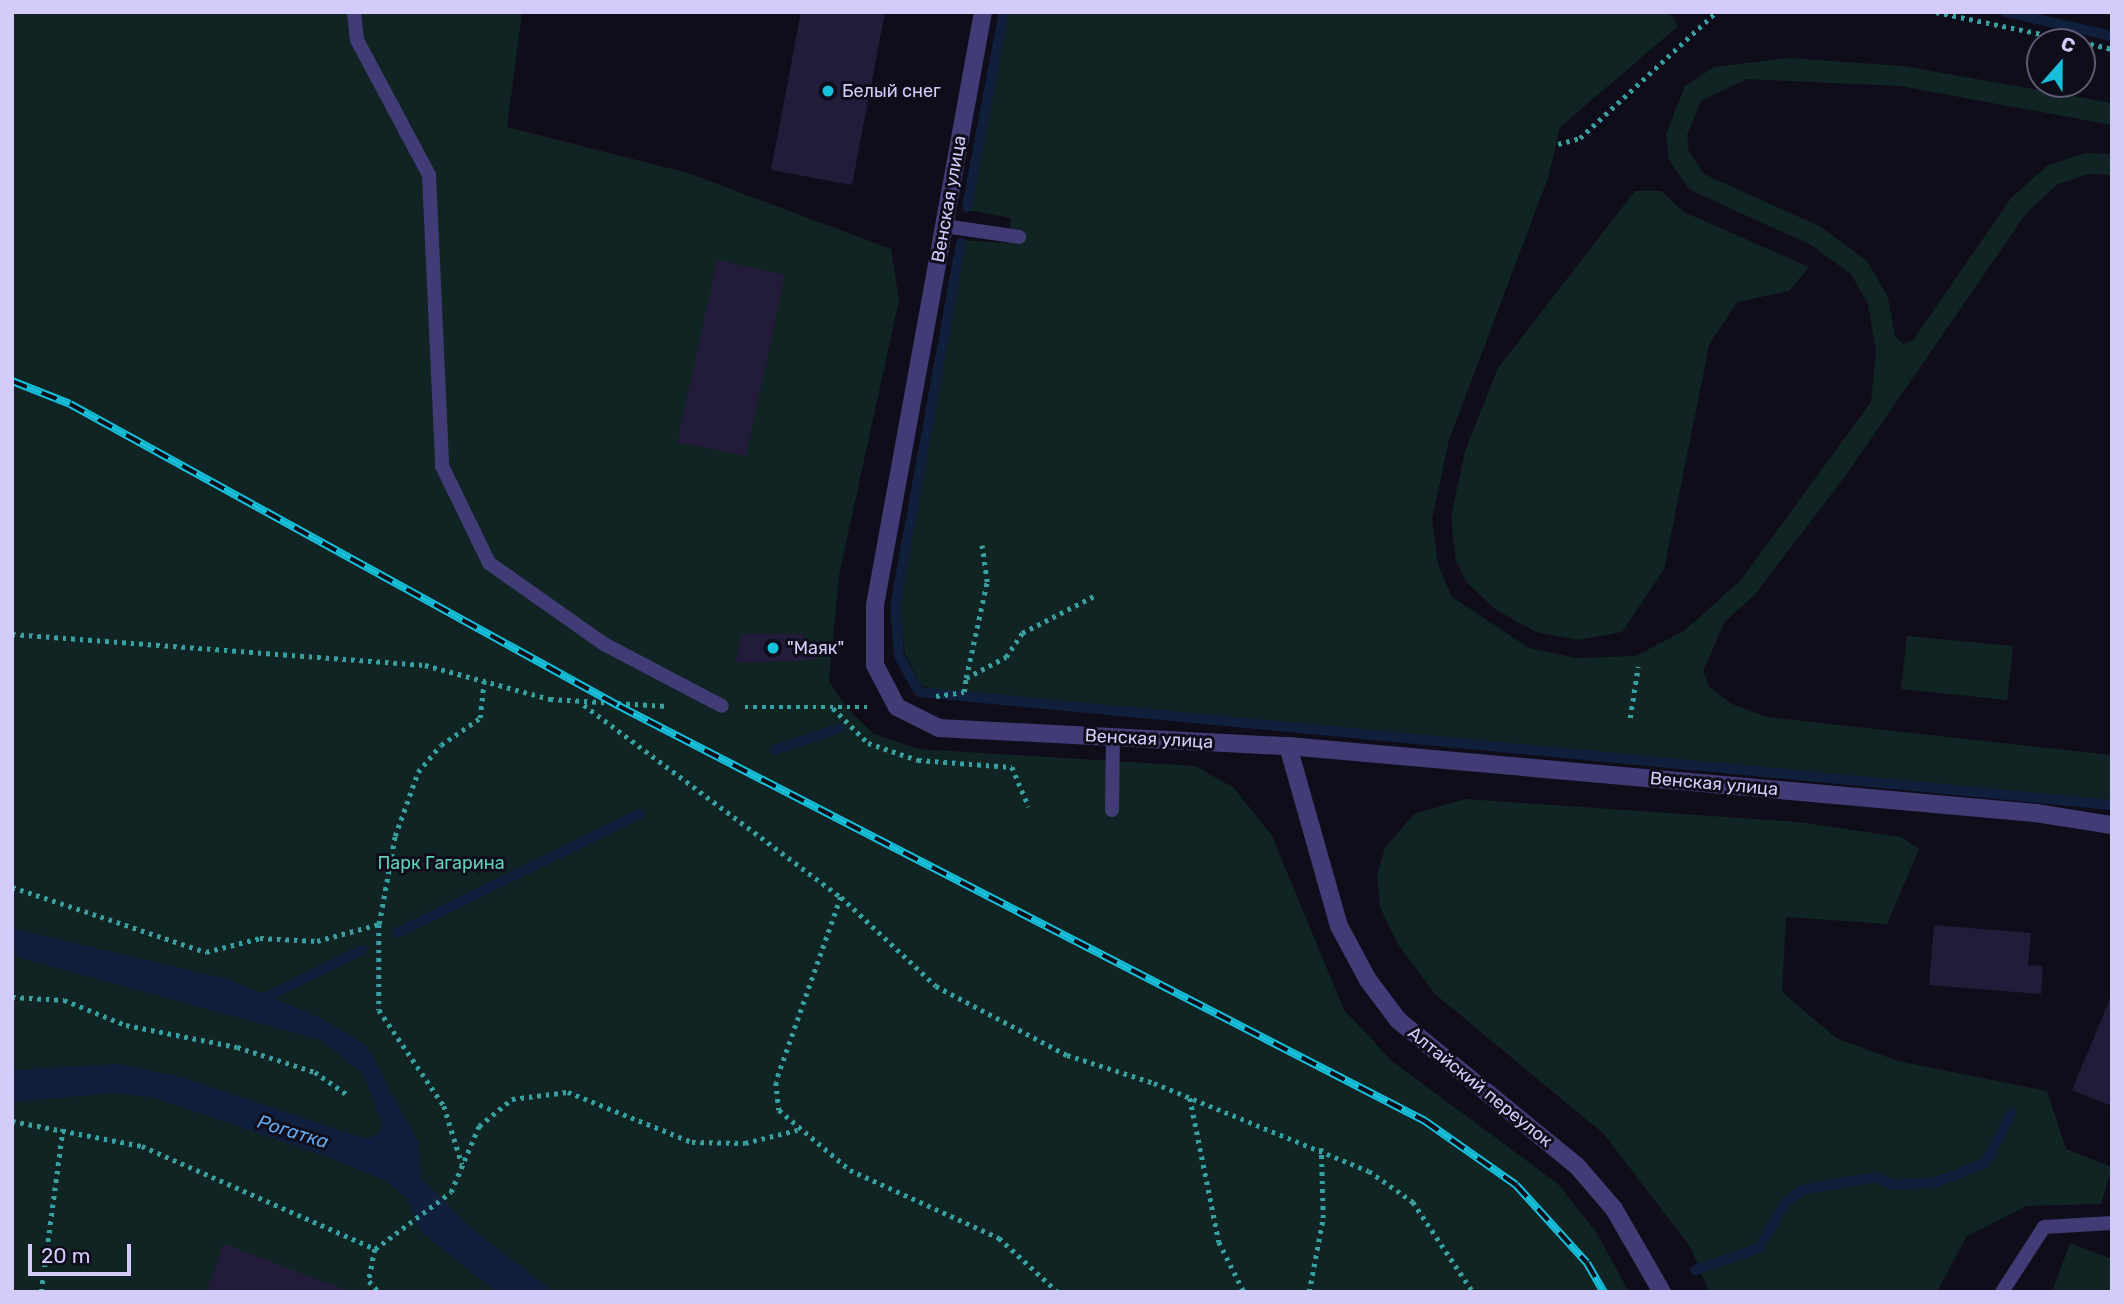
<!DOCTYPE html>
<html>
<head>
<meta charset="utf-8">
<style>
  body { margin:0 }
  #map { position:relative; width:2124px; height:1304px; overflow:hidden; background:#100d1b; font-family:Rubik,sans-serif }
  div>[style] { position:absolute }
  .green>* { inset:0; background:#102424 }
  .water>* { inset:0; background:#101f3b }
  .stream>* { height:10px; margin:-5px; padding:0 5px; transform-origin:5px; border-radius:5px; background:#101f3b }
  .building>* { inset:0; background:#221b3a }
  .path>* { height:4.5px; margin-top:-2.25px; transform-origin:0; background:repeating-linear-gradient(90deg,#38a19f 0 3.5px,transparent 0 8.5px) }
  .service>* { height:14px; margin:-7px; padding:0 7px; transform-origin:7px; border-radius:7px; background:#413c75 }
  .minor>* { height:18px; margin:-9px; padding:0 9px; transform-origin:9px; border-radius:9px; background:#413c75 }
  .tertiary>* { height:18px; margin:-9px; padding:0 9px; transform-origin:9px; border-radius:9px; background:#413c75 }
  .rail>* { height:8px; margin-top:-4px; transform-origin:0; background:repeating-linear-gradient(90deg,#100d1b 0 16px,#16c0db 0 32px); box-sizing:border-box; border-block:2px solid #16c0db }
  .dots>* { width:19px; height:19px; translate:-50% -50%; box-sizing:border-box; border:4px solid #100d1b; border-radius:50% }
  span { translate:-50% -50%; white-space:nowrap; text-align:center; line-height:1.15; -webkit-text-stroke:6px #100d1b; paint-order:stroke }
  .poi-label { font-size:18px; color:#d3cbfa }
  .left { translate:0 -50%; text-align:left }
  .street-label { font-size:18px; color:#d3cbfa }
  .park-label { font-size:18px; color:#60d1b9 }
  .water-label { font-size:19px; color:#64a9ef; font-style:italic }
  .frame { position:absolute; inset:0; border:14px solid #d3cbfa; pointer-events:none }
  .north { position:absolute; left:2026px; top:28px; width:70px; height:70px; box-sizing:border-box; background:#100d1b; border:2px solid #5e5974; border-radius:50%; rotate:21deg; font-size:19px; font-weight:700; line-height:28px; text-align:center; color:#d3cbfa }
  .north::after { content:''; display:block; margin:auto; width:24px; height:32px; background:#16c0db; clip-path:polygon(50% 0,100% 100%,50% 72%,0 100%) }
  .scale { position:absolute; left:28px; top:1244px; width:103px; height:32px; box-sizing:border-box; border:4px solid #d3cbfa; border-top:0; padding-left:9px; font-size:21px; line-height:24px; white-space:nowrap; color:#d3cbfa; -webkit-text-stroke:5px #100d1b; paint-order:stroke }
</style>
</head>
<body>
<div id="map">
  <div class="green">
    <div style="clip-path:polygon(12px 12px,522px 12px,507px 127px,688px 173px,891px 249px,899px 300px,839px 575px,829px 681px,847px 708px,874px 734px,918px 749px,1195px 766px,1234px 788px,1272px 836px,1344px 1010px,1392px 1061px,1558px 1184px,1596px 1232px,1629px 1292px,12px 1292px)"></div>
    <div style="clip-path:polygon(1005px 12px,1666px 12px,1674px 18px,1677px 27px,1560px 127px,1549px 175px,1449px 440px,1432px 519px,1438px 565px,1452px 597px,1529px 648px,1576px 658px,1635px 656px,1684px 631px,1741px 580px,1871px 402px,1876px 351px,1868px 304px,1851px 274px,1811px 245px,1690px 190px,1669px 160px,1666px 134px,1685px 86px,1714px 67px,1789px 58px,1903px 66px,2112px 103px,2112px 125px,1900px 86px,1747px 79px,1701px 101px,1687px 135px,1689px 152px,1704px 174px,1821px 227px,1867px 261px,1888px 297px,1895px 337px,1904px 344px,1914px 339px,2011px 198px,2047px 166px,2086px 153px,2112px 154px,2112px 175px,2089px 174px,2058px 184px,2027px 212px,1846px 475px,1756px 593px,1724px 623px,1703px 671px,1710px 688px,1732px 704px,1767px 717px,2112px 755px,2112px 807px,1398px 734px,961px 700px,921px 685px,905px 654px,899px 606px,903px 563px,961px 240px,1008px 243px,1011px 218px,967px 210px)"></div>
    <div style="clip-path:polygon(1635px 191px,1661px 191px,1684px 212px,1809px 267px,1789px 291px,1737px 302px,1709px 345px,1664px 569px,1622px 632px,1578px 640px,1536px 632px,1495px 609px,1467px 583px,1456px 561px,1451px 518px,1465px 451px,1498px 368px)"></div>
    <div style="clip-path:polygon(1907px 636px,2013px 646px,2007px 700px,1901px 689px)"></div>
    <div style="clip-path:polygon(1465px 799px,1798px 822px,1901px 837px,1919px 849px,1887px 924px,1786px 917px,1782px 992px,1836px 1038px,1898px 1061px,2047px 1091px,2066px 1149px,2112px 1167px,2101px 1204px,2026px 1206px,1966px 1237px,1937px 1292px,1709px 1292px,1691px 1248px,1604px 1134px,1435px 994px,1397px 943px,1380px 907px,1377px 875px,1385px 848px,1414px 814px)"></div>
    <div style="clip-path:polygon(2070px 1243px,2112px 1259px,2112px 1292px,2052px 1292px)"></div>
  </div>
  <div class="water">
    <div style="clip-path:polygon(12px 928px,230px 980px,321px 1018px,366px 1045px,418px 1142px,422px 1179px,472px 1229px,554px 1292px,497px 1292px,421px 1232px,407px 1199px,388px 1182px,328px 1157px,152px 1097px,114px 1093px,12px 1102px,12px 1070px,118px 1064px,181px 1077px,366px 1139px,378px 1134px,382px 1123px,363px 1074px,321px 1040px,17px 957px)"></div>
  </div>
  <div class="stream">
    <div style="left:2006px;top:12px;width:109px;rotate:12.8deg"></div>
    <div style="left:967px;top:207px;width:198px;rotate:-79.3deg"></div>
    <div style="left:961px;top:243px;width:370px;rotate:100.3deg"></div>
    <div style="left:895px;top:607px;width:49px;rotate:85.3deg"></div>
    <div style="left:899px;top:656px;width:41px;rotate:60.9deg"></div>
    <div style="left:919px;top:692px;width:1198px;rotate:5.41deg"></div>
    <div style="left:775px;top:750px;width:68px;rotate:-19deg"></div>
    <div style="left:397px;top:933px;width:270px;rotate:-26.2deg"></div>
    <div style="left:258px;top:1001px;width:116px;rotate:-26.1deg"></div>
    <div style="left:1695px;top:1270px;width:68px;rotate:-19deg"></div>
    <div style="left:1759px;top:1248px;width:53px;rotate:-59.6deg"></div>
    <div style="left:1786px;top:1202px;width:21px;rotate:-35deg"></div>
    <div style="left:1803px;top:1190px;width:73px;rotate:-10.2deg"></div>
    <div style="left:1875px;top:1177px;width:20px;rotate:24deg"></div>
    <div style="left:1893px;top:1185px;width:43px;rotate:-4deg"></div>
    <div style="left:1936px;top:1182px;width:53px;rotate:-20.8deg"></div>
    <div style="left:1986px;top:1163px;width:57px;rotate:-63deg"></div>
  </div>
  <div class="building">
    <div style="clip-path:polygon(801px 12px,885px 12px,852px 185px,771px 170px)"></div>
    <div style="clip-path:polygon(717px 260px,785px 275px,746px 456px,677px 442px)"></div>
    <div style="clip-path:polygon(741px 634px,802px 634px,817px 660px,736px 663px)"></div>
    <div style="clip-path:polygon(1934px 925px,2031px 933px,2028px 965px,2043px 966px,2041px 994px,1929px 985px)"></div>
    <div style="clip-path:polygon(2112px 994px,2112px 1106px,2072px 1090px)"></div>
    <div style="clip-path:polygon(224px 1244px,343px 1289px,343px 1292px,206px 1292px)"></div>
  </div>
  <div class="path">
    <div style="left:1936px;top:12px;width:147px;rotate:11.8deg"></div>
    <div style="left:2082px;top:42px;width:31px;rotate:13deg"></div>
    <div style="left:1558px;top:144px;width:23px;rotate:-15deg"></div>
    <div style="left:1580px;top:138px;width:185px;rotate:-42.8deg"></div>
    <div style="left:12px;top:634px;width:414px;rotate:4.3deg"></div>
    <div style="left:425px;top:665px;width:130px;rotate:15.2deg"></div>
    <div style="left:550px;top:699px;width:117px;rotate:3.4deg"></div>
    <div style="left:966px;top:678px;width:98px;rotate:-77.7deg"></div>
    <div style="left:987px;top:582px;width:37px;rotate:-98deg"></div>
    <div style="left:936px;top:696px;width:28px;rotate:-8deg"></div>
    <div style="left:964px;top:692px;width:14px;rotate:-82deg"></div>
    <div style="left:966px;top:678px;width:45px;rotate:-27.7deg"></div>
    <div style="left:1006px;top:657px;width:29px;rotate:-56deg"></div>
    <div style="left:1022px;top:633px;width:81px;rotate:-27.2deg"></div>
    <div style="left:584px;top:705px;width:321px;rotate:36.8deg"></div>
    <div style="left:841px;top:897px;width:196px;rotate:109.4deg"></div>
    <div style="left:776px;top:1082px;width:28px;rotate:84deg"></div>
    <div style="left:779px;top:1110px;width:93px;rotate:40.2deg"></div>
    <div style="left:850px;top:1170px;width:164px;rotate:24.5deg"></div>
    <div style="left:999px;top:1238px;width:80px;rotate:42.5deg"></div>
    <div style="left:745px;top:707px;width:125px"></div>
    <div style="left:833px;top:708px;width:49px;rotate:45deg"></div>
    <div style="left:868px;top:743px;width:53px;rotate:18.8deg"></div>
    <div style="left:918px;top:760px;width:94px;rotate:4.3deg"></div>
    <div style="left:1012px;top:767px;width:43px;rotate:67deg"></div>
    <div style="left:1630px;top:718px;width:52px;rotate:-81.1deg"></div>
    <div style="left:12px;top:887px;width:205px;rotate:18.5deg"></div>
    <div style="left:206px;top:952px;width:56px;rotate:-14.5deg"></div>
    <div style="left:260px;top:938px;width:57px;rotate:3deg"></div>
    <div style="left:317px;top:941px;width:64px;rotate:-15.3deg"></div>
    <div style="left:379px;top:924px;width:89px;rotate:-79.7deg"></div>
    <div style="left:395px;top:836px;width:68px;rotate:-70.2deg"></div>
    <div style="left:418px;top:772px;width:35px;rotate:-50deg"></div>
    <div style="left:441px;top:745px;width:47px;rotate:-34.7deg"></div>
    <div style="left:480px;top:718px;width:39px;rotate:-84deg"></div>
    <div style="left:841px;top:897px;width:130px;rotate:43.1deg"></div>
    <div style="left:936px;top:986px;width:148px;rotate:27.8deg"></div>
    <div style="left:1067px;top:1055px;width:91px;rotate:17.8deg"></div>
    <div style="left:1154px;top:1083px;width:232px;rotate:22.3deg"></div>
    <div style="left:1369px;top:1171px;width:54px;rotate:35.2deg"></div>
    <div style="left:1413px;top:1202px;width:108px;rotate:56.3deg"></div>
    <div style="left:379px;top:924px;width:86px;rotate:90deg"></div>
    <div style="left:379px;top:1010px;width:116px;rotate:55.9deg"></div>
    <div style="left:444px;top:1106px;width:61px;rotate:72.8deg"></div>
    <div style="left:12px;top:997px;width:52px;rotate:3.3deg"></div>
    <div style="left:64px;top:1000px;width:67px;rotate:22deg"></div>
    <div style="left:126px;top:1025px;width:113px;rotate:11.2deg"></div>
    <div style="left:237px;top:1047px;width:82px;rotate:17.8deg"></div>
    <div style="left:315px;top:1072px;width:42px;rotate:35.2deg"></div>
    <div style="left:1190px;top:1098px;width:147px;rotate:78.6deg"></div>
    <div style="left:1219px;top:1242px;width:56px;rotate:63.4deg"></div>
    <div style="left:12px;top:1121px;width:132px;rotate:10.9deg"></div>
    <div style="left:142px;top:1146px;width:255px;rotate:23.8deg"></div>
    <div style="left:375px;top:1249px;width:33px;rotate:101deg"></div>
    <div style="left:369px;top:1281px;width:15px;rotate:48deg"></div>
    <div style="left:375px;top:1249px;width:95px;rotate:-36.9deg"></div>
    <div style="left:451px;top:1192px;width:72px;rotate:-67deg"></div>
    <div style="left:479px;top:1126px;width:43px;rotate:-39.3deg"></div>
    <div style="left:512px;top:1099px;width:56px;rotate:-7.1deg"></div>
    <div style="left:568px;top:1092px;width:134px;rotate:22deg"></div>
    <div style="left:692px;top:1142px;width:53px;rotate:1.1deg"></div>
    <div style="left:745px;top:1143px;width:54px;rotate:-14deg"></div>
    <div style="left:41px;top:1292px;width:166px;rotate:-82.4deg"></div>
    <div style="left:1309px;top:1292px;width:75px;rotate:-79.3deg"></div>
    <div style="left:1323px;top:1218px;width:70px;rotate:-91.6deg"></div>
  </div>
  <div class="service">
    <div style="left:354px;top:12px;width:28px;rotate:84deg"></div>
    <div style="left:357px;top:40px;width:153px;rotate:61.9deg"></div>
    <div style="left:429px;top:175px;width:291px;rotate:87.4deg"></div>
    <div style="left:442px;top:466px;width:108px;rotate:64.1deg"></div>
    <div style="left:489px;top:563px;width:141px;rotate:35.2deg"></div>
    <div style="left:604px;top:644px;width:133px;rotate:27.7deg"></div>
    <div style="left:944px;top:226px;width:76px;rotate:8.3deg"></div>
    <div style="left:1112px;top:810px;width:73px;rotate:-89.2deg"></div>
    <div style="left:2002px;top:1292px;width:77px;rotate:-57.1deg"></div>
    <div style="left:2044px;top:1227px;width:68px;rotate:-3.4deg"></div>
  </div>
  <div class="minor">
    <div style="left:1288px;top:746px;width:751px;rotate:5.12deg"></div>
    <div style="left:2036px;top:813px;width:77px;rotate:9deg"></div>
  </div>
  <div class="tertiary">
    <div style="left:983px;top:12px;width:603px;rotate:100.32deg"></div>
    <div style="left:875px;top:605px;width:60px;rotate:90deg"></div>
    <div style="left:875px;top:665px;width:47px;rotate:62.4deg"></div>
    <div style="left:897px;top:707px;width:47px;rotate:26.6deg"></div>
    <div style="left:939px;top:728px;width:349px;rotate:3deg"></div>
    <div style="left:1288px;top:746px;width:187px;rotate:74.2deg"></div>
    <div style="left:1339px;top:926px;width:61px;rotate:61.8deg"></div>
    <div style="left:1368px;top:980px;width:50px;rotate:53.1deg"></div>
    <div style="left:1398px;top:1020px;width:231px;rotate:39.2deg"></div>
    <div style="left:1577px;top:1166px;width:57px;rotate:49.3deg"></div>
    <div style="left:1614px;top:1209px;width:96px;rotate:60deg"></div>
  </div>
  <div class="rail">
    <div style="left:12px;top:381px;width:62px;rotate:21.6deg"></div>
    <div style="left:70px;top:404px;width:627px;rotate:28.81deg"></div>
    <div style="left:619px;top:706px;width:907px;rotate:27.24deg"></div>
    <div style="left:1425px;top:1121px;width:111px;rotate:35.1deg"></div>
    <div style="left:1516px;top:1185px;width:105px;rotate:47.7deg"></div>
    <div style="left:1587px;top:1263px;width:34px;rotate:60deg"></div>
  </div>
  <div class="dots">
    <div style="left:828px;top:91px;background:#16c0db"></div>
    <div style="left:773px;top:648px;background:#16c0db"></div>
  </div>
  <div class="poi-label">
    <span class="left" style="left:842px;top:91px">Белый снег</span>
    <span class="left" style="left:787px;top:648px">"Маяк"</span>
  </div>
  <div class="street-label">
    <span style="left:949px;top:199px;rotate:-80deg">Венская улица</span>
    <span style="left:1149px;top:739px;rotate:3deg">Венская улица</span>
    <span style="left:1714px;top:784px;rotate:5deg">Венская улица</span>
    <span style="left:1480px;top:1087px;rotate:39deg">Алтайский переулок</span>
  </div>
  <div class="park-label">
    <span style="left:441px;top:863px">Парк Гагарина</span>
  </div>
  <div class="water-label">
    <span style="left:293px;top:1132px;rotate:17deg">Рогатка</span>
  </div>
  <div class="frame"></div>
  <div class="north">С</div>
  <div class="scale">20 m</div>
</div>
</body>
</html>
